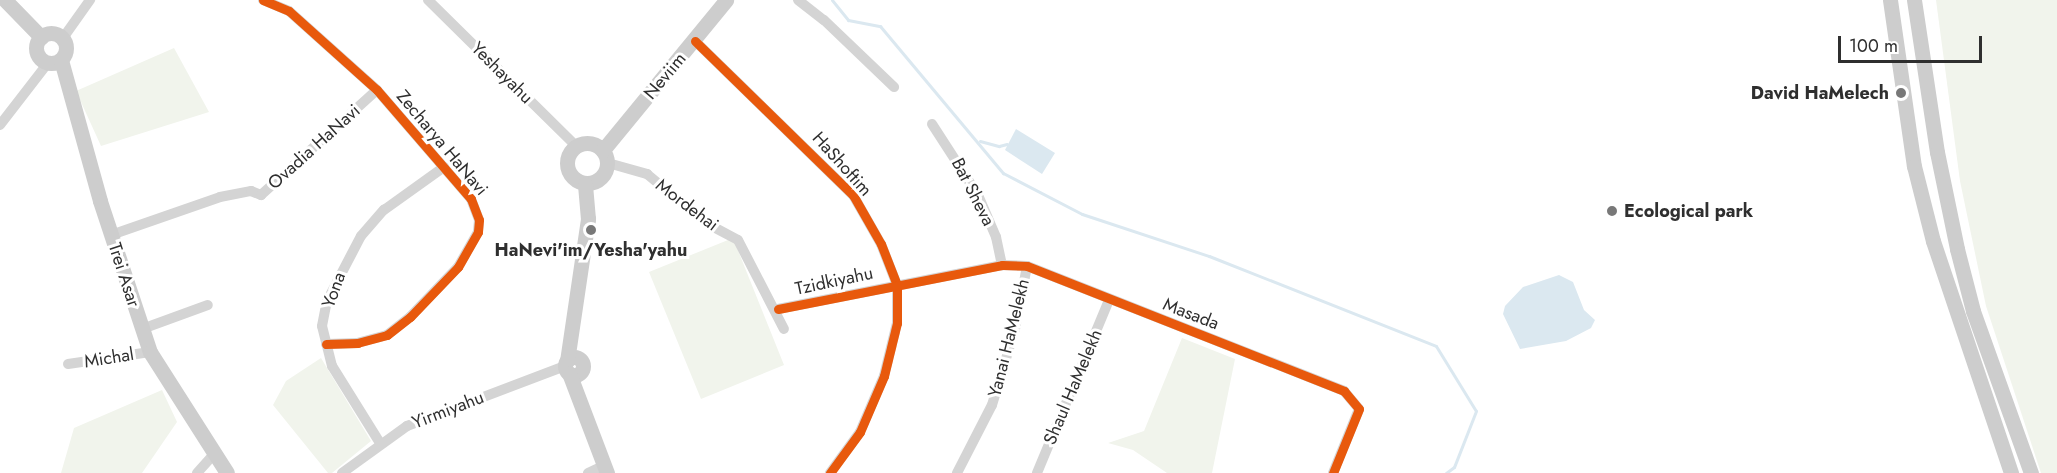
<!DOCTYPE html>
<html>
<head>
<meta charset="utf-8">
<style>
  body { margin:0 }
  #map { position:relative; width:2057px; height:473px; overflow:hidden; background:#fff; font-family:Jost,sans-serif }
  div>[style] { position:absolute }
  .green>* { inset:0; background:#f1f4ec }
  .water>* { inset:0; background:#dbe8f0 }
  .stream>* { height:3px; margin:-1.5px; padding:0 1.5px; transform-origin:1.5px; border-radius:1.5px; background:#dbe8f0 }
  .street>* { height:10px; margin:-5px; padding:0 5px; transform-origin:5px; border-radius:5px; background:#d4d4d4 }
  .secondary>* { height:15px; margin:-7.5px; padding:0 7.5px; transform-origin:7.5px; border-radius:7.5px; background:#cdcdcd }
  .secondary>.ring { margin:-7.5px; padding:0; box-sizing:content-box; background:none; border:15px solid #cdcdcd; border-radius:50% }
  .cycleway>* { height:9px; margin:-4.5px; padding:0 4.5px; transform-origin:4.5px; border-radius:4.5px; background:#e8590c }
  .dots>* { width:16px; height:16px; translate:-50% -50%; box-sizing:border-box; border:3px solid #fff; border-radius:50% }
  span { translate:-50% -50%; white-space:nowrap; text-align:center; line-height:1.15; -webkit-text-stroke:6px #fff; paint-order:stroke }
  .street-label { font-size:18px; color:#2f2f2f }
  .poi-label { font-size:18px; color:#2f2f2f; font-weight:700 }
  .right { translate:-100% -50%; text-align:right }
  .left { translate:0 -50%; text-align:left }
  .scale { position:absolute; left:1838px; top:36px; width:144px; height:27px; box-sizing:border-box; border:3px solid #2f2f2f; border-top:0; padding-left:8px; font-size:18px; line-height:21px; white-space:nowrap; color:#2f2f2f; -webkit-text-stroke:4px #fff; paint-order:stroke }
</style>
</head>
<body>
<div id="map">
  <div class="green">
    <div style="clip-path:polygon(1936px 0,2057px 0,2057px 473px,2041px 473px,1986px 306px,1960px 181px)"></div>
    <div style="clip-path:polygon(174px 48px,209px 112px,101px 146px,76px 91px)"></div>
    <div style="clip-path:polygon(733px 238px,784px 365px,701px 399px,649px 272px)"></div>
    <div style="clip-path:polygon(1182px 338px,1235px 359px,1212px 473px,1167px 473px,1133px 450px,1108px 443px,1144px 431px)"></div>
    <div style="clip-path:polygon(321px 358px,371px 441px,332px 473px,328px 473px,273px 405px,286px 381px)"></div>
    <div style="clip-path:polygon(162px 390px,177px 422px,142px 473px,61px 473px,74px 428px)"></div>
  </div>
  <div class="water">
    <div style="clip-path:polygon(1016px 129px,1055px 153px,1042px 174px,1005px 150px)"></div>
    <div style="clip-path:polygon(1559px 275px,1573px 282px,1584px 310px,1595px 320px,1591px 328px,1566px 341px,1520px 349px,1503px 314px,1505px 306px,1523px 287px)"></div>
  </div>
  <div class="stream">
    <div style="left:832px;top:0;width:26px;rotate:51deg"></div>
    <div style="left:848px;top:20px;width:33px;rotate:11deg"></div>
    <div style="left:880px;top:26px;width:192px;rotate:50.1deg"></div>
    <div style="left:1003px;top:173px;width:89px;rotate:27.4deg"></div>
    <div style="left:1082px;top:214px;width:134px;rotate:18.3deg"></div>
    <div style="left:1209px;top:256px;width:244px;rotate:21.6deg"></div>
    <div style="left:1436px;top:346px;width:76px;rotate:58.4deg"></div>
    <div style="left:1476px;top:411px;width:60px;rotate:111.4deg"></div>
    <div style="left:1454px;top:467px;width:10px;rotate:143deg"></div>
    <div style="left:980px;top:141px;width:20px;rotate:15deg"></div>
    <div style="left:999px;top:146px;width:8px;rotate:-14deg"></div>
  </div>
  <div class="street">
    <div style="left:263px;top:0;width:28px;rotate:23deg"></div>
    <div style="left:289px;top:11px;width:118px;rotate:41.9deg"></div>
    <div style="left:377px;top:90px;width:144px;rotate:49.2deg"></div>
    <div style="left:471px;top:199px;width:22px;rotate:69deg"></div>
    <div style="left:479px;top:220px;width:12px;rotate:95deg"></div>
    <div style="left:478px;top:232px;width:40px;rotate:119.7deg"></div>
    <div style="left:458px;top:267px;width:69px;rotate:133.8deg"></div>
    <div style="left:410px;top:317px;width:29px;rotate:142deg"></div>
    <div style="left:387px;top:335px;width:30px;rotate:165deg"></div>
    <div style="left:358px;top:343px;width:32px;rotate:178deg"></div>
    <div style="left:428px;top:0;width:208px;rotate:44.6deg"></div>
    <div style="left:798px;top:0;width:33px;rotate:38deg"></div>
    <div style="left:824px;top:20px;width:97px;rotate:43.7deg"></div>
    <div style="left:63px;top:38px;width:47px;rotate:-54.6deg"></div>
    <div style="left:695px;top:41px;width:221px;rotate:44.3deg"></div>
    <div style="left:853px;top:195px;width:56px;rotate:60.3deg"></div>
    <div style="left:881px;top:244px;width:44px;rotate:68.7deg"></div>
    <div style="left:897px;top:285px;width:38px;rotate:90deg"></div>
    <div style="left:897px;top:323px;width:55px;rotate:103.8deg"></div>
    <div style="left:884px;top:376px;width:61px;rotate:113.2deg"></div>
    <div style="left:860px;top:432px;width:51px;rotate:126.2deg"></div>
    <div style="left:932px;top:124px;width:85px;rotate:57.1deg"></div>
    <div style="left:978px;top:195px;width:46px;rotate:66.8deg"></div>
    <div style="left:996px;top:237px;width:29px;rotate:78deg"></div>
    <div style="left:0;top:125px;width:78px;rotate:-52.3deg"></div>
    <div style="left:608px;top:163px;width:41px;rotate:15.8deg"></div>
    <div style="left:647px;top:174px;width:77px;rotate:39.7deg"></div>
    <div style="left:706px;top:223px;width:36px;rotate:28deg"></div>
    <div style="left:738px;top:240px;width:100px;rotate:62.7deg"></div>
    <div style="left:111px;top:235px;width:115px;rotate:-19.2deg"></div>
    <div style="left:220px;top:197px;width:32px;rotate:-11deg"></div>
    <div style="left:251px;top:191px;width:11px;rotate:22deg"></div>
    <div style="left:261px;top:195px;width:156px;rotate:-42.2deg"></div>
    <div style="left:778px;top:309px;width:228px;rotate:-11.1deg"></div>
    <div style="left:1002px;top:265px;width:25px;rotate:2deg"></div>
    <div style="left:1027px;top:266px;width:341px;rotate:21.5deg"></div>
    <div style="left:1344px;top:391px;width:23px;rotate:50deg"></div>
    <div style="left:1359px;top:409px;width:69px;rotate:112.1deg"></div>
    <div style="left:142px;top:329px;width:70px;rotate:-20deg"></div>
    <div style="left:68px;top:364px;width:83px;rotate:-8.3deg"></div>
    <div style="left:380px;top:443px;width:91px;rotate:-121.9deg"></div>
    <div style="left:332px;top:366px;width:41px;rotate:-104deg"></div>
    <div style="left:322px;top:326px;width:25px;rotate:-79deg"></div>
    <div style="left:327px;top:301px;width:73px;rotate:-62.4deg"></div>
    <div style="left:361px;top:236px;width:35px;rotate:-49deg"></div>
    <div style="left:384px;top:210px;width:74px;rotate:-35.6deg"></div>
    <div style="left:197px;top:473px;width:25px;rotate:-48deg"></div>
    <div style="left:342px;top:473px;width:80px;rotate:-35.9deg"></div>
    <div style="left:407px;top:426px;width:169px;rotate:-20.8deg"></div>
    <div style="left:588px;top:473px;width:17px;rotate:-25deg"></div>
    <div style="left:957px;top:473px;width:76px;rotate:-62.8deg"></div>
    <div style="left:992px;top:405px;width:79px;rotate:-73.2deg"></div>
    <div style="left:1015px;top:329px;width:64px;rotate:-79.2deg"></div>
    <div style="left:1037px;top:473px;width:187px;rotate:-67.4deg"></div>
  </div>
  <div class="secondary">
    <div style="left:5px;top:0;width:52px;rotate:45.8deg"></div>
    <div style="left:1890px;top:0;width:168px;rotate:81.8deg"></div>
    <div style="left:1914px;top:166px;width:77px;rotate:75.8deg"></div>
    <div style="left:1933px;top:241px;width:245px;rotate:71.4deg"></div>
    <div style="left:1914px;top:0;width:154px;rotate:81.4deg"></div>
    <div style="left:1937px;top:152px;width:99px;rotate:78.3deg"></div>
    <div style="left:1957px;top:249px;width:64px;rotate:75.5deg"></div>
    <div style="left:1973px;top:311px;width:172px;rotate:70.3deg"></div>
    <div class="ring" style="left:36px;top:33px;width:15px;height:15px"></div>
    <div style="left:61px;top:60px;width:146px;rotate:74.5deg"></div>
    <div style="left:100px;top:201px;width:159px;rotate:71.7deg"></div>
    <div style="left:150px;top:352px;width:143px;rotate:57.5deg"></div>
    <div class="ring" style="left:567px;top:143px;width:25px;height:25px"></div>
    <div style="left:603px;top:150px;width:194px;rotate:-50.6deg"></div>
    <div class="ring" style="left:565px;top:357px;width:3px;height:3px"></div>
    <div style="left:567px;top:361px;width:144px;rotate:-81.6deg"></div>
    <div style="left:588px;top:219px;width:35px;rotate:-95deg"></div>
    <div style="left:569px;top:373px;width:107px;rotate:69.2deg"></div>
  </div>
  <div class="cycleway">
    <div style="left:263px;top:0;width:28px;rotate:23deg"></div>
    <div style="left:289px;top:11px;width:118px;rotate:41.9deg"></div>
    <div style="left:377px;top:90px;width:144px;rotate:49.2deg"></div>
    <div style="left:471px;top:199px;width:22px;rotate:69deg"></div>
    <div style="left:479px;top:220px;width:12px;rotate:95deg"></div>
    <div style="left:478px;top:232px;width:40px;rotate:119.7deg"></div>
    <div style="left:458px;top:267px;width:69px;rotate:133.8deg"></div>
    <div style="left:410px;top:317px;width:29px;rotate:142deg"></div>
    <div style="left:387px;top:335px;width:30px;rotate:165deg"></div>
    <div style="left:358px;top:343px;width:32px;rotate:178deg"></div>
    <div style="left:695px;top:41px;width:221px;rotate:44.3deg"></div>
    <div style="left:853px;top:195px;width:56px;rotate:60.3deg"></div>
    <div style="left:881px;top:244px;width:44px;rotate:68.7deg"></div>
    <div style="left:897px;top:285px;width:38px;rotate:90deg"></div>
    <div style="left:897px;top:323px;width:55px;rotate:103.8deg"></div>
    <div style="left:884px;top:376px;width:61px;rotate:113.2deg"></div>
    <div style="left:860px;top:432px;width:51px;rotate:126.2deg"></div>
    <div style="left:778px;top:309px;width:228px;rotate:-11.1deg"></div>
    <div style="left:1002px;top:265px;width:25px;rotate:2deg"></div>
    <div style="left:1027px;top:266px;width:341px;rotate:21.5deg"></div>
    <div style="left:1344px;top:391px;width:23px;rotate:50deg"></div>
    <div style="left:1359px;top:409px;width:69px;rotate:112.1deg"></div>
  </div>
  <div class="dots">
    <div style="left:1901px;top:93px;background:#787878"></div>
    <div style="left:1612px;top:211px;background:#787878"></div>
    <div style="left:591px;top:230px;background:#787878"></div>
  </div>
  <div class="street-label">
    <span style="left:502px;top:73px;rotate:45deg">Yeshayahu</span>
    <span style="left:665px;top:76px;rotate:-50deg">Neviim</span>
    <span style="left:442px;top:143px;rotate:50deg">Zecharya HaNavi</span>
    <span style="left:314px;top:147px;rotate:-42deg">Ovadia HaNavi</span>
    <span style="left:842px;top:164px;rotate:48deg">HaShoftim</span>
    <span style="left:973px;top:192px;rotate:63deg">Bat Sheva</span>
    <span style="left:687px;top:205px;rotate:37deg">Mordehai</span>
    <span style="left:124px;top:275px;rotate:72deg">Trei Asar</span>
    <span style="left:834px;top:281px;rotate:-12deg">Tzidkiyahu</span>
    <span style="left:334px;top:290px;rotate:-70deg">Yona</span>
    <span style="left:1191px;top:314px;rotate:21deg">Masada</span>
    <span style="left:1009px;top:338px;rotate:-76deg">Yanai HaMelekh</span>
    <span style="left:109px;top:358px;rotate:-9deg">Michal</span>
    <span style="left:1073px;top:387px;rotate:-67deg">Shaul HaMelekh</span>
    <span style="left:448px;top:410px;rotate:-21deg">Yirmiyahu</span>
  </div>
  <div class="poi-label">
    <span class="right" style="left:1889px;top:93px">David HaMelech</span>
    <span class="left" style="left:1624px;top:211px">Ecological park</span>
    <span style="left:591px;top:250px">HaNevi'im/Yesha'yahu</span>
  </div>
  <div class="scale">100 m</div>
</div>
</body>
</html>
